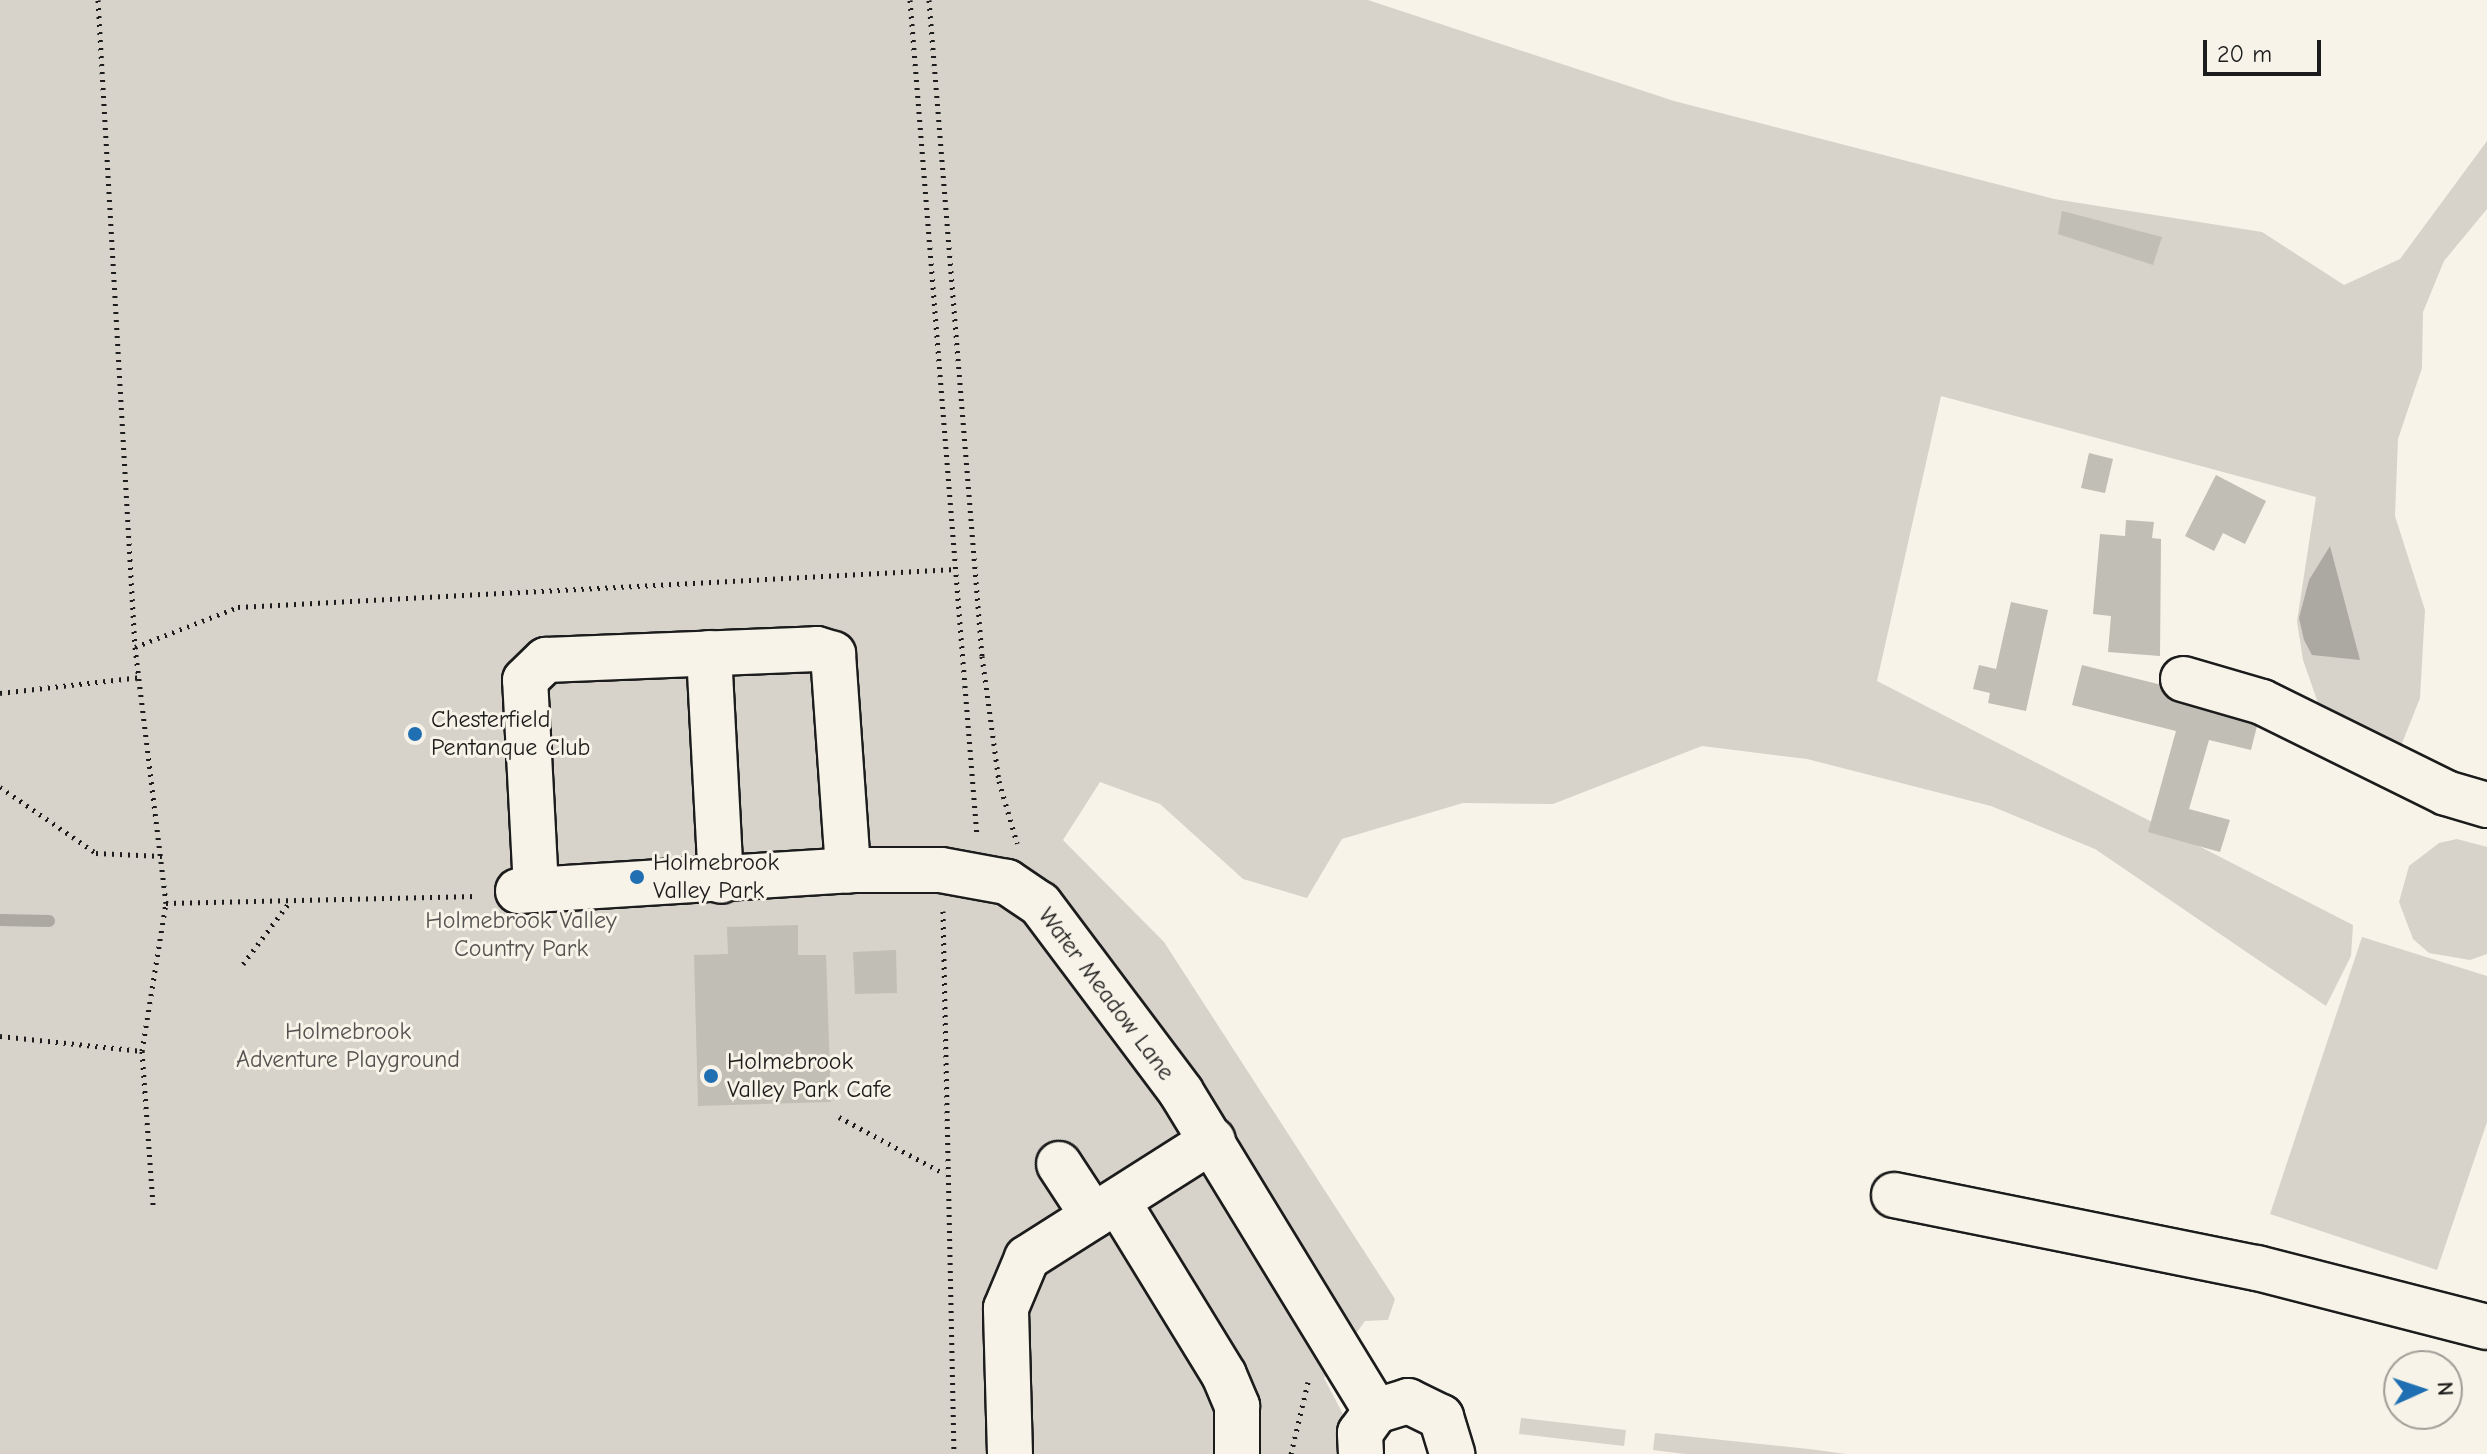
<!DOCTYPE html>
<html>
<head>
<meta charset="utf-8">
<style>
  body { margin:0 }
  #map { position:relative; width:2487px; height:1454px; overflow:hidden; background:#f7f3e8; font-family:"Comic Neue",sans-serif }
  div>[style] { position:absolute }
  .green>* { inset:0; background:#d7d3cb }
  .water>* { inset:0; background:#aca9a2 }
  .stream>* { height:12px; margin:-6px; padding:0 6px; transform-origin:6px; border-radius:6px; background:#aca9a2 }
  .building>* { inset:0; background:#c0beb5 }
  .path>* { height:5px; margin-top:-2.5px; transform-origin:0; background:repeating-linear-gradient(90deg,#1c1c1c 0 2px,transparent 0 8px) }
  .roads { filter:drop-shadow(2px 0 #1c1c1c) drop-shadow(-2px 0 #1c1c1c) drop-shadow(0 2px #1c1c1c) drop-shadow(0 -2px #1c1c1c) }
  .minor>* { height:44px; margin:-22px; padding:0 22px; transform-origin:22px; border-radius:22px; background:#f7f3e8 }
  .dots>* { width:22px; height:22px; translate:-50% -50%; box-sizing:border-box; border:4px solid #f7f3e8; border-radius:50% }
  span { translate:-50% -50%; white-space:nowrap; text-align:center; line-height:1.15; -webkit-text-stroke:6px #f7f3e8; paint-order:stroke }
  .poi-label { font-size:24px; color:#1c1c1c }
  .left { translate:0 -50%; text-align:left }
  .park-label { font-size:24px; color:#545351 }
  .street-label { font-size:24px; color:#1c1c1c }
  .north { position:absolute; left:2383px; top:1350px; width:80px; height:80px; box-sizing:border-box; background:#f7f3e8; border:2px solid #9f9d96; border-radius:50%; rotate:87deg; font-size:22px; font-weight:700; line-height:32px; text-align:center; color:#1c1c1c }
  .north::after { content:''; display:block; margin:auto; width:28px; height:36px; background:#1f6fb2; clip-path:polygon(50% 0,100% 100%,50% 72%,0 100%) }
  .scale { position:absolute; left:2203px; top:40px; width:118px; height:36px; box-sizing:border-box; border:4px solid #1c1c1c; border-top:0; padding-left:10px; font-size:24px; line-height:28px; white-space:nowrap; color:#1c1c1c; -webkit-text-stroke:6px #f7f3e8; paint-order:stroke }
</style>
</head>
<body>
<div id="map">
  <div class="green">
    <div style="clip-path:polygon(0 0,1368px 0,1674px 101px,2054px 199px,2262px 232px,2344px 285px,2400px 259px,2487px 141px,2487px 209px,2444px 261px,2423px 312px,2422px 368px,2398px 439px,2395px 516px,2425px 610px,2420px 698px,2401px 746px,2355px 766px,2327px 729px,2303px 660px,2297px 621px,2316px 497px,1941px 396px,1877px 681px,2353px 925px,2351px 956px,2326px 1006px,2095px 849px,1991px 806px,1807px 759px,1702px 746px,1553px 804px,1463px 803px,1342px 839px,1307px 898px,1243px 879px,1160px 804px,1100px 782px,1063px 840px,1164px 942px,1395px 1299px,1388px 1320px,1365px 1321px,1324px 1378px,1345px 1418px,1337px 1454px,0 1454px)"></div>
    <div style="clip-path:polygon(2457px 839px,2487px 847px,2487px 954px,2470px 960px,2429px 953px,2413px 939px,2399px 902px,2409px 866px,2439px 843px)"></div>
    <div style="clip-path:polygon(2362px 937px,2487px 976px,2487px 1122px,2437px 1270px,2270px 1214px)"></div>
    <div style="clip-path:polygon(1521px 1418px,1626px 1430px,1624px 1446px,1519px 1434px)"></div>
    <div style="clip-path:polygon(1655px 1433px,1809px 1449px,1846px 1454px,1685px 1454px,1653px 1450px)"></div>
  </div>
  <div class="water">
    <div style="clip-path:polygon(2330px 546px,2360px 660px,2312px 655px,2304px 640px,2299px 618px,2309px 580px)"></div>
  </div>
  <div class="stream">
    <div style="left:0;top:920px;width:49px;rotate:1.2deg"></div>
  </div>
  <div class="building">
    <div style="clip-path:polygon(2062px 211px,2162px 237px,2153px 265px,2058px 234px)"></div>
    <div style="clip-path:polygon(2089px 453px,2113px 459px,2105px 493px,2081px 488px)"></div>
    <div style="clip-path:polygon(2216px 475px,2266px 501px,2245px 544px,2223px 533px,2214px 551px,2185px 536px)"></div>
    <div style="clip-path:polygon(2126px 520px,2154px 522px,2152px 538px,2161px 539px,2160px 656px,2108px 652px,2111px 616px,2093px 614px,2100px 534px,2125px 536px)"></div>
    <div style="clip-path:polygon(2011px 602px,2048px 610px,2026px 711px,1988px 703px,1990px 693px,1973px 689px,1979px 665px,1996px 669px)"></div>
    <div style="clip-path:polygon(2082px 665px,2261px 710px,2251px 750px,2209px 740px,2189px 809px,2230px 820px,2220px 852px,2148px 832px,2176px 731px,2072px 705px)"></div>
    <div style="clip-path:polygon(798px 925px,798px 955px,826px 955px,831px 1102px,698px 1106px,694px 955px,728px 954px,727px 927px)"></div>
    <div style="clip-path:polygon(896px 950px,897px 993px,855px 994px,853px 952px)"></div>
  </div>
  <div class="path">
    <div style="left:98px;top:0;width:648px;rotate:86.73deg"></div>
    <div style="left:135px;top:647px;width:258px;rotate:83.1deg"></div>
    <div style="left:166px;top:903px;width:311px;rotate:-1.3deg"></div>
    <div style="left:910px;top:0;width:839px;rotate:85.42deg"></div>
    <div style="left:929px;top:0;width:658px;rotate:85.38deg"></div>
    <div style="left:982px;top:656px;width:126px;rotate:82.3deg"></div>
    <div style="left:999px;top:781px;width:65px;rotate:73.8deg"></div>
    <div style="left:135px;top:647px;width:110px;rotate:-21.2deg"></div>
    <div style="left:238px;top:607px;width:719px;rotate:-3.03deg"></div>
    <div style="left:0;top:693px;width:142px;rotate:-6.5deg"></div>
    <div style="left:0;top:787px;width:116px;rotate:34.5deg"></div>
    <div style="left:96px;top:853px;width:66px;rotate:2.6deg"></div>
    <div style="left:943px;top:911px;width:543px;rotate:88.84deg"></div>
    <div style="left:243px;top:964px;width:76px;rotate:-53deg"></div>
    <div style="left:0;top:1036px;width:143px;rotate:6deg"></div>
    <div style="left:142px;top:1051px;width:150px;rotate:-80.8deg"></div>
    <div style="left:142px;top:1051px;width:155px;rotate:85.9deg"></div>
    <div style="left:839px;top:1117px;width:120px;rotate:28.3deg"></div>
    <div style="left:1291px;top:1454px;width:74px;rotate:-76.7deg"></div>
  </div>
  <div class="roads">
    <div class="minor">
      <div style="left:709px;top:653px;width:228px;rotate:87deg"></div>
      <div style="left:2183px;top:679px;width:82px;rotate:16.2deg"></div>
      <div style="left:2262px;top:702px;width:205px;rotate:26.3deg"></div>
      <div style="left:2446px;top:793px;width:43px;rotate:16.3deg"></div>
      <div style="left:536px;top:888px;width:208px;rotate:-93deg"></div>
      <div style="left:525px;top:680px;width:29px;rotate:-44deg"></div>
      <div style="left:546px;top:660px;width:271px;rotate:-2.3deg"></div>
      <div style="left:817px;top:649px;width:17px;rotate:17deg"></div>
      <div style="left:833px;top:654px;width:217px;rotate:86deg"></div>
      <div style="left:518px;top:891px;width:331px;rotate:-3.6deg"></div>
      <div style="left:848px;top:870px;width:93px"></div>
      <div style="left:941px;top:870px;width:67px;rotate:10.3deg"></div>
      <div style="left:1007px;top:882px;width:40px;rotate:34deg"></div>
      <div style="left:1040px;top:904px;width:235px;rotate:53.1deg"></div>
      <div style="left:1181px;top:1092px;width:374px;rotate:58.6deg"></div>
      <div style="left:1059px;top:1164px;width:62px;rotate:56.8deg"></div>
      <div style="left:1894px;top:1195px;width:370px;rotate:11.4deg"></div>
      <div style="left:2257px;top:1268px;width:237px;rotate:14.4deg"></div>
      <div style="left:1118px;top:1202px;width:203px;rotate:58.5deg"></div>
      <div style="left:1224px;top:1375px;width:34px;rotate:67deg"></div>
      <div style="left:1237px;top:1406px;width:48px;rotate:90deg"></div>
      <div style="left:1010px;top:1454px;width:146px;rotate:-91.6deg"></div>
      <div style="left:1006px;top:1308px;width:54px;rotate:-67.2deg"></div>
      <div style="left:1027px;top:1258px;width:220px;rotate:-32.4deg"></div>
      <div style="left:1361px;top:1454px;width:21px;rotate:-93deg"></div>
      <div style="left:1360px;top:1433px;width:27px;rotate:-54deg"></div>
      <div style="left:1376px;top:1411px;width:34px;rotate:-17deg"></div>
      <div style="left:1408px;top:1401px;width:37px;rotate:26deg"></div>
      <div style="left:1441px;top:1417px;width:39px;rotate:73deg"></div>
    </div>
  </div>
  <div class="dots">
    <div style="left:415px;top:734px;background:#1f6fb2"></div>
    <div style="left:637px;top:877px;background:#1f6fb2"></div>
    <div style="left:711px;top:1076px;background:#1f6fb2"></div>
  </div>
  <div class="poi-label">
    <span class="left" style="left:431px;top:734px">Chesterfield<br>Pentanque Club</span>
    <span class="left" style="left:653px;top:877px">Holmebrook<br>Valley Park</span>
    <span class="left" style="left:727px;top:1076px">Holmebrook<br>Valley Park Cafe</span>
  </div>
  <div class="park-label">
    <span style="left:521px;top:935px">Holmebrook Valley<br>Country Park</span>
    <span style="left:348px;top:1046px">Holmebrook<br>Adventure Playground</span>
  </div>
  <div class="street-label">
    <span style="left:1106px;top:994px;rotate:53deg">Water Meadow Lane</span>
  </div>
  <div class="north">N</div>
  <div class="scale">20 m</div>
</div>
</body>
</html>
